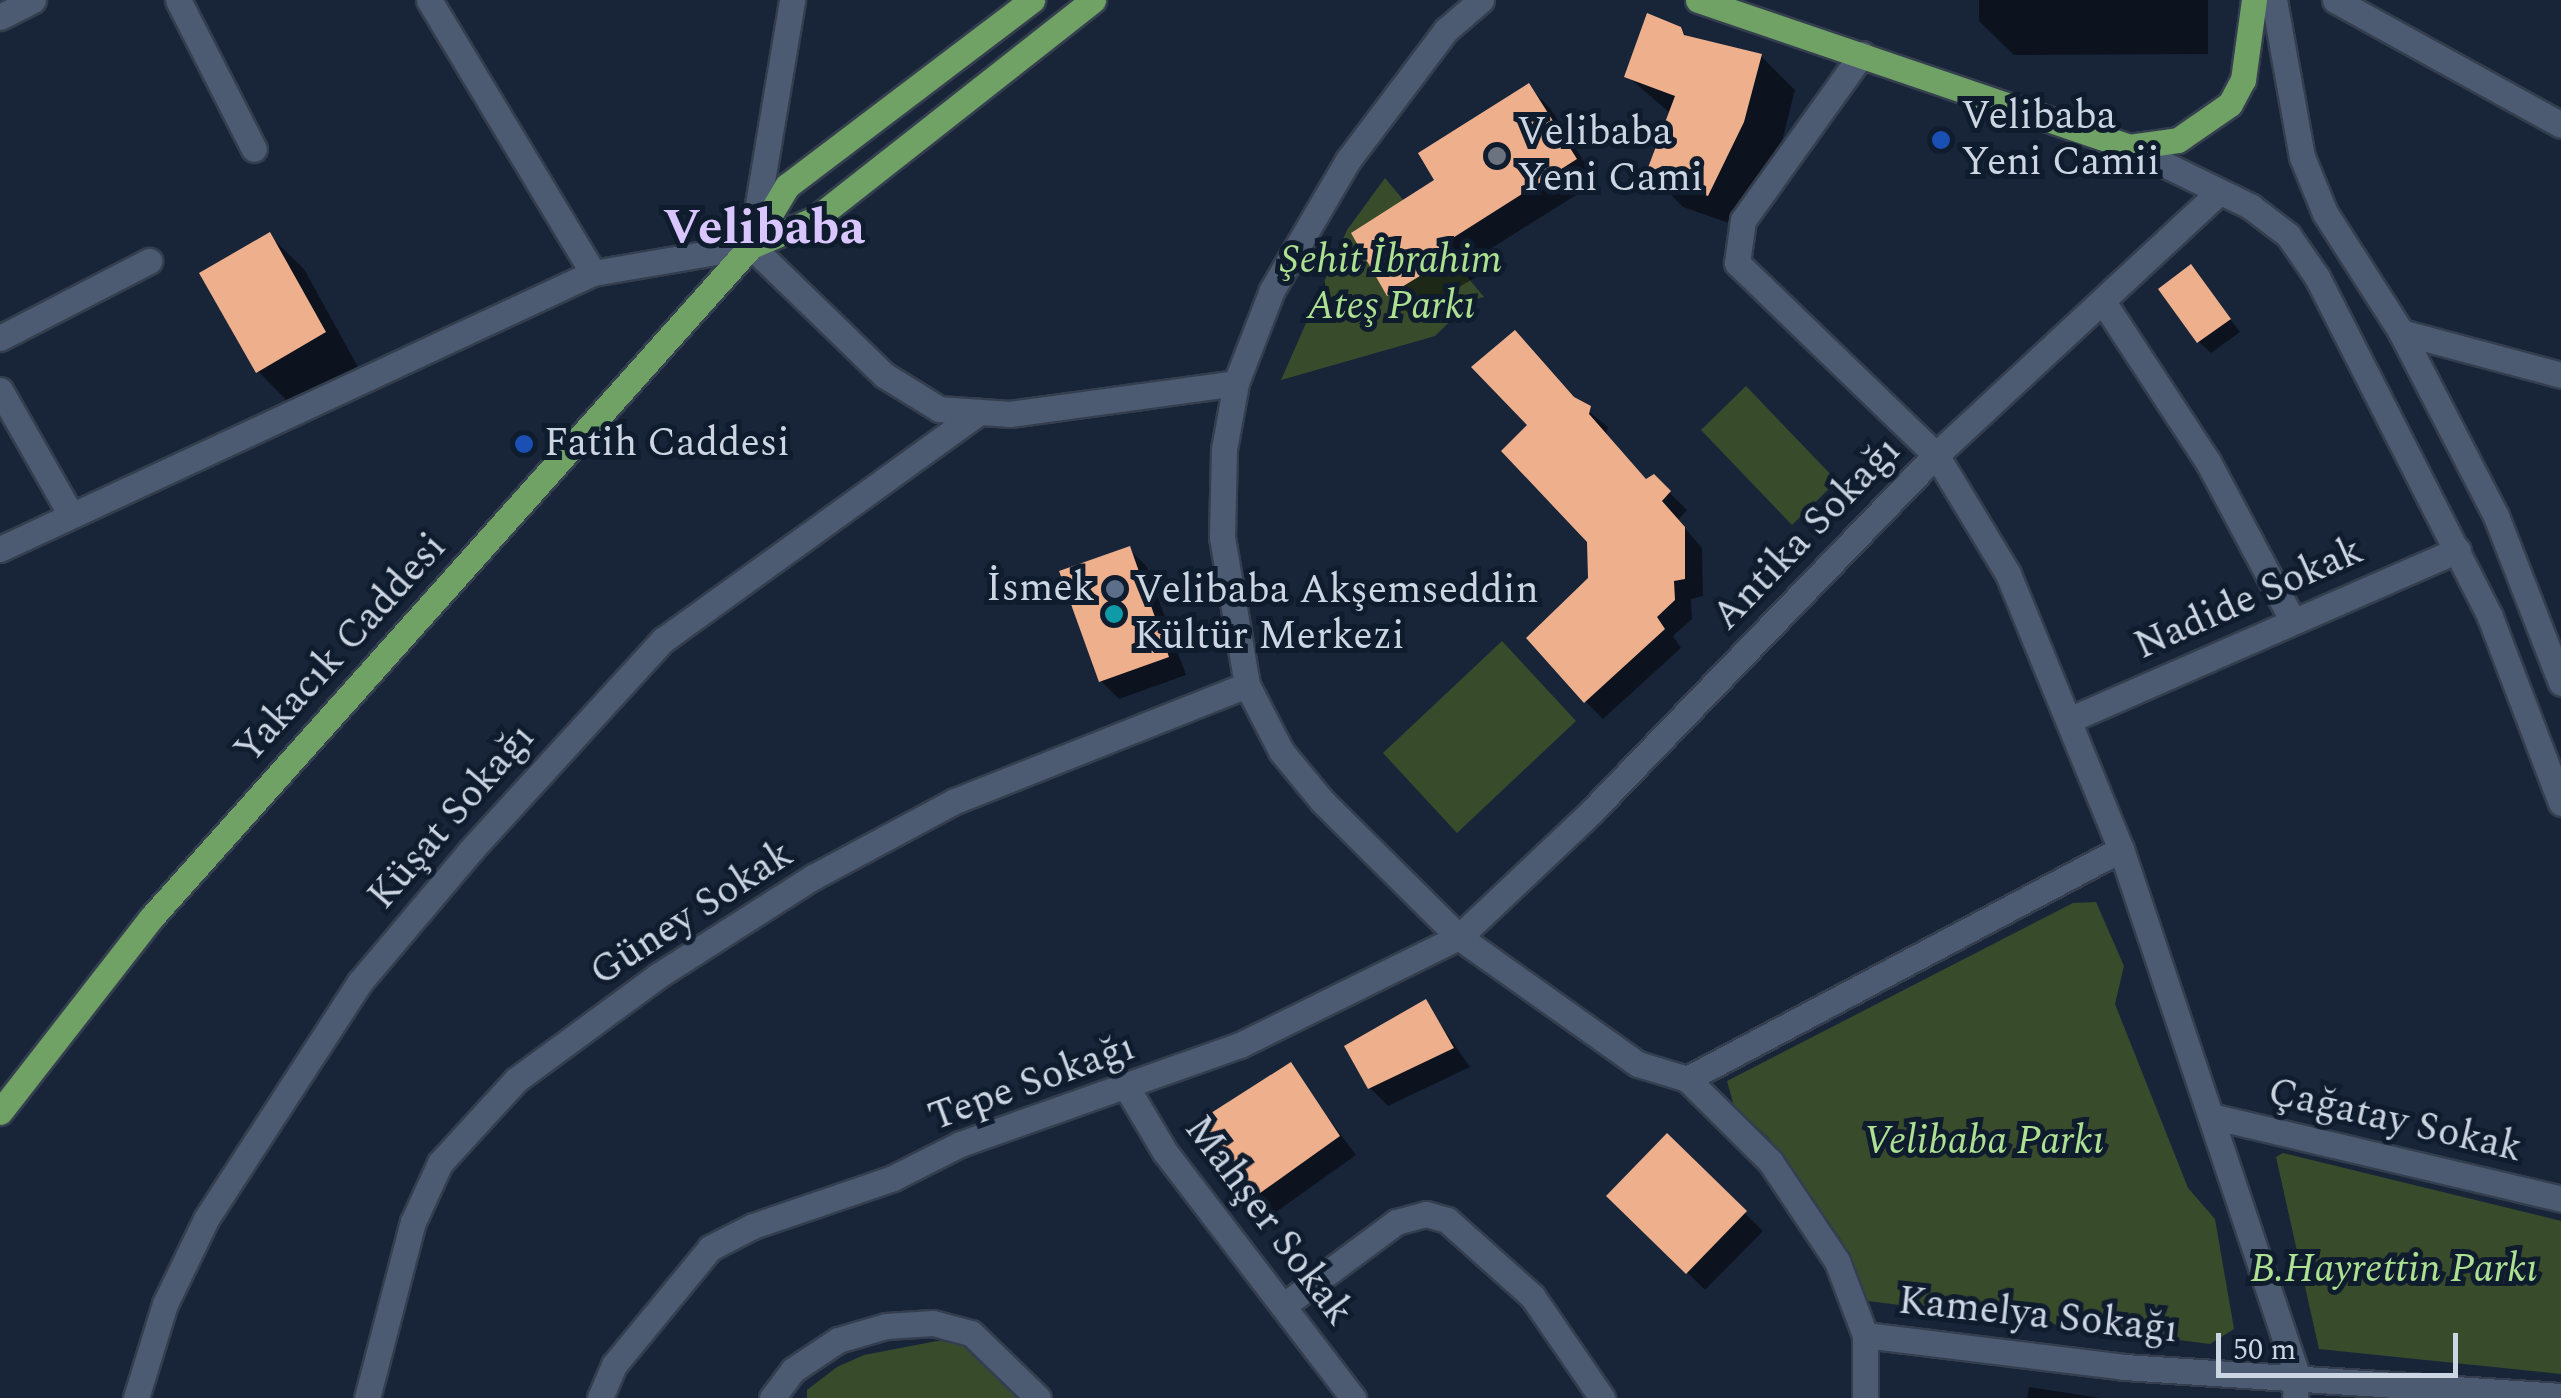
<!DOCTYPE html>
<html>
<head>
<meta charset="utf-8">
<style>
  body { margin:0 }
  #map { position:relative; width:2561px; height:1398px; overflow:hidden; background:#182539; font-family:Spectral,serif }
  div>[style] { position:absolute }
  .green>* { inset:0; background:#384c2c }
  .shadow>* { inset:0; background:#0007 }
  .building>* { inset:0; background:#eeaf8d }
  .roads { filter:drop-shadow(2px 0 #343e4e) drop-shadow(-2px 0 #343e4e) drop-shadow(0 2px #343e4e) drop-shadow(0 -2px #343e4e) }
  .minor>* { height:25px; margin:-12.5px; padding:0 12.5px; transform-origin:12.5px; border-radius:12.5px; background:#4c5b71 }
  .major>* { height:25px; margin:-12.5px; padding:0 12.5px; transform-origin:12.5px; border-radius:12.5px; background:#6fa264 }
  .dots>* { width:28px; height:28px; translate:-50% -50%; box-sizing:border-box; border:5px solid #0f1c2e; border-radius:50% }
  span { translate:-50% -50%; white-space:nowrap; text-align:center; line-height:1.15; -webkit-text-stroke:10px #0f1c2e; paint-order:stroke }
  .poi-label { font-size:40px; color:#ccd5e2 }
  .left { translate:0 -50%; text-align:left }
  .right { translate:-100% -50%; text-align:right }
  .park-label { font-size:40px; color:#ade091; font-style:italic }
  .street-label { font-size:40px; color:#ccd5e2 }
  .district-label { font-size:50px; color:#dac6ff; font-weight:700 }
  .scale { position:absolute; left:2216px; top:1333px; width:242px; height:45px; box-sizing:border-box; border:5px solid #ccd5e2; border-top:0; padding-left:12px; font-size:30px; line-height:35px; white-space:nowrap; color:#ccd5e2; -webkit-text-stroke:8px #0f1c2e; paint-order:stroke }
</style>
</head>
<body>
<div id="map">
  <div class="green">
    <div style="clip-path:polygon(1385px 178px,1484px 297px,1472px 300px,1435px 336px,1281px 380px,1347px 230px)"></div>
    <div style="clip-path:polygon(1746px 386px,1837px 481px,1792px 525px,1701px 430px)"></div>
    <div style="clip-path:polygon(1502px 641px,1576px 721px,1457px 833px,1383px 753px)"></div>
    <div style="clip-path:polygon(2096px 902px,2124px 966px,2115px 1004px,2188px 1188px,2215px 1219px,2234px 1329px,2210px 1344px,1868px 1301px,1840px 1238px,1769px 1138px,1734px 1106px,1727px 1081px,2073px 903px)"></div>
    <div style="clip-path:polygon(2283px 1153px,2561px 1221px,2561px 1374px,2319px 1349px,2276px 1157px)"></div>
    <div style="clip-path:polygon(937px 1341px,959px 1342px,1020px 1398px,807px 1398px,807px 1390px,837px 1367px,864px 1355px)"></div>
  </div>
  <div class="shadow">
    <div style="clip-path:polygon(1979px 0,2208px 0,2208px 54px,2014px 55px,1979px 21px)"></div>
    <div style="clip-path:polygon(1680px 29px,1690px 39px,1761px 56px,1795px 90px,1778px 157px,1743px 228px,1683px 207px,1649px 173px,1671px 114px,1627px 76px)"></div>
    <div style="clip-path:polygon(1528px 86px,1550px 108px,1597px 182px,1468px 263px,1476px 277px,1411px 316px,1389px 294px,1437px 180px)"></div>
    <div style="clip-path:polygon(269px 235px,304px 269px,358px 367px,292px 406px,258px 371px)"></div>
    <div style="clip-path:polygon(2191px 268px,2240px 332px,2211px 353px,2199px 342px)"></div>
    <div style="clip-path:polygon(1576px 401px,1608px 427px,1606px 434px,1647px 481px,1654px 477px,1687px 510px,1678px 520px,1702px 548px,1703px 596px,1691px 599px,1692px 619px,1673px 636px,1681px 648px,1603px 719px,1585px 701px,1591px 579px)"></div>
    <div style="clip-path:polygon(1129px 549px,1147px 567px,1186px 675px,1119px 699px,1101px 681px)"></div>
    <div style="clip-path:polygon(1425px 1002px,1470px 1067px,1388px 1106px,1370px 1088px)"></div>
    <div style="clip-path:polygon(1290px 1066px,1356px 1155px,1259px 1224px,1241px 1206px)"></div>
    <div style="clip-path:polygon(1667px 1137px,1763px 1231px,1705px 1290px,1610px 1196px)"></div>
    <div style="clip-path:polygon(2029px 1387px,2101px 1398px,2027px 1398px)"></div>
  </div>
  <div class="building">
    <div style="clip-path:polygon(1647px 13px,1681px 27px,1684px 35px,1762px 54px,1744px 122px,1708px 196px,1646px 173px,1675px 96px,1624px 77px)"></div>
    <div style="clip-path:polygon(1529px 83px,1577px 159px,1448px 241px,1456px 254px,1387px 296px,1351px 233px,1434px 180px,1418px 153px)"></div>
    <div style="clip-path:polygon(270px 232px,326px 332px,256px 373px,199px 273px)"></div>
    <div style="clip-path:polygon(2191px 264px,2231px 319px,2197px 343px,2158px 289px)"></div>
    <div style="clip-path:polygon(1515px 330px,1574px 397px,1591px 406px,1589px 414px,1646px 479px,1654px 474px,1671px 491px,1662px 501px,1685px 527px,1685px 579px,1674px 581px,1675px 600px,1657px 617px,1665px 629px,1584px 703px,1526px 638px,1588px 578px,1587px 542px,1501px 451px,1527px 425px,1471px 367px)"></div>
    <div style="clip-path:polygon(1130px 546px,1169px 657px,1099px 682px,1059px 571px)"></div>
    <div style="clip-path:polygon(1426px 999px,1454px 1048px,1368px 1089px,1344px 1046px)"></div>
    <div style="clip-path:polygon(1291px 1062px,1340px 1136px,1239px 1208px,1186px 1129px)"></div>
    <div style="clip-path:polygon(1667px 1133px,1747px 1211px,1686px 1274px,1606px 1196px)"></div>
  </div>
  <div class="roads">
    <div class="minor">
      <div style="left:178px;top:0;width:167px;rotate:63deg"></div>
      <div style="left:429px;top:0;width:318px;rotate:59deg"></div>
      <div style="left:1481px;top:0;width:46px;rotate:139.4deg"></div>
      <div style="left:1446px;top:30px;width:163px;rotate:127deg"></div>
      <div style="left:1348px;top:160px;width:151px;rotate:120.3deg"></div>
      <div style="left:1272px;top:290px;width:100px;rotate:111.2deg"></div>
      <div style="left:1236px;top:383px;width:67px;rotate:100.3deg"></div>
      <div style="left:1224px;top:449px;width:88px;rotate:91.3deg"></div>
      <div style="left:1222px;top:537px;width:150px;rotate:80.4deg"></div>
      <div style="left:1247px;top:685px;width:74px;rotate:62.7deg"></div>
      <div style="left:1281px;top:751px;width:65px;rotate:50.6deg"></div>
      <div style="left:1322px;top:801px;width:193px;rotate:44.8deg"></div>
      <div style="left:1459px;top:937px;width:219px;rotate:35.4deg"></div>
      <div style="left:1638px;top:1064px;width:51px;rotate:17deg"></div>
      <div style="left:1687px;top:1079px;width:117px;rotate:44.7deg"></div>
      <div style="left:1770px;top:1161px;width:120px;rotate:56.2deg"></div>
      <div style="left:1837px;top:1261px;width:79px;rotate:69.3deg"></div>
      <div style="left:1865px;top:1335px;width:63px;rotate:90deg"></div>
      <div style="left:2274px;top:0;width:159px;rotate:79.9deg"></div>
      <div style="left:2302px;top:157px;width:61px;rotate:67.7deg"></div>
      <div style="left:2325px;top:213px;width:141px;rotate:57.4deg"></div>
      <div style="left:2401px;top:332px;width:207px;rotate:62.7deg"></div>
      <div style="left:2496px;top:516px;width:179px;rotate:68.7deg"></div>
      <div style="left:2335px;top:0;width:258px;rotate:28.9deg"></div>
      <div style="left:0;top:17px;width:37px;rotate:-27deg"></div>
      <div style="left:1862px;top:54px;width:204px;rotate:125.6deg"></div>
      <div style="left:1743px;top:220px;width:43px;rotate:97.9deg"></div>
      <div style="left:1737px;top:263px;width:277px;rotate:44deg"></div>
      <div style="left:1936px;top:455px;width:139px;rotate:58.8deg"></div>
      <div style="left:2008px;top:574px;width:297px;rotate:67.7deg"></div>
      <div style="left:2121px;top:849px;width:555px;rotate:71.5deg"></div>
      <div style="left:2297px;top:1375px;width:23px;rotate:95deg"></div>
      <div style="left:2129px;top:147px;width:135px;rotate:26deg"></div>
      <div style="left:2250px;top:206px;width:48px;rotate:37.3deg"></div>
      <div style="left:2288px;top:235px;width:51px;rotate:55.4deg"></div>
      <div style="left:2317px;top:277px;width:381px;rotate:63deg"></div>
      <div style="left:2490px;top:617px;width:199px;rotate:69.1deg"></div>
      <div style="left:751px;top:246px;width:185px;rotate:44.1deg"></div>
      <div style="left:884px;top:375px;width:65px;rotate:31.7deg"></div>
      <div style="left:939px;top:409px;width:71px;rotate:4deg"></div>
      <div style="left:1010px;top:414px;width:228px;rotate:-7.8deg"></div>
      <div style="left:751px;top:246px;width:249px;rotate:-80.5deg"></div>
      <div style="left:2104px;top:303px;width:190px;rotate:56.8deg"></div>
      <div style="left:2208px;top:462px;width:178px;rotate:61.9deg"></div>
      <div style="left:2401px;top:332px;width:166px;rotate:15deg"></div>
      <div style="left:0;top:338px;width:168px;rotate:-27.3deg"></div>
      <div style="left:0;top:390px;width:144px;rotate:60.4deg"></div>
      <div style="left:0;top:549px;width:654px;rotate:-24.96deg"></div>
      <div style="left:593px;top:273px;width:160px;rotate:-9.7deg"></div>
      <div style="left:2071px;top:719px;width:422px;rotate:-23.6deg"></div>
      <div style="left:1687px;top:1079px;width:491px;rotate:-27.9deg"></div>
      <div style="left:1127px;top:1088px;width:74px;rotate:59.3deg"></div>
      <div style="left:1165px;top:1152px;width:310px;rotate:52.6deg"></div>
      <div style="left:2211px;top:1116px;width:360px;rotate:13.3deg"></div>
      <div style="left:1283px;top:1306px;width:141px;rotate:-36.6deg"></div>
      <div style="left:1396px;top:1222px;width:31px;rotate:-15deg"></div>
      <div style="left:1426px;top:1214px;width:22px;rotate:16deg"></div>
      <div style="left:1447px;top:1220px;width:114px;rotate:41.8deg"></div>
      <div style="left:1532px;top:1296px;width:124px;rotate:55.5deg"></div>
      <div style="left:1865px;top:1335px;width:261px;rotate:7deg"></div>
      <div style="left:2124px;top:1367px;width:438px;rotate:3.8deg"></div>
      <div style="left:136px;top:1398px;width:98px;rotate:-72.9deg"></div>
      <div style="left:165px;top:1304px;width:94px;rotate:-64.2deg"></div>
      <div style="left:206px;top:1219px;width:283px;rotate:-57deg"></div>
      <div style="left:360px;top:982px;width:172px;rotate:-49.9deg"></div>
      <div style="left:471px;top:850px;width:285px;rotate:-47.6deg"></div>
      <div style="left:663px;top:640px;width:390px;rotate:-35.8deg"></div>
      <div style="left:367px;top:1398px;width:182px;rotate:-75.4deg"></div>
      <div style="left:413px;top:1222px;width:65px;rotate:-65.4deg"></div>
      <div style="left:440px;top:1163px;width:113px;rotate:-47.5deg"></div>
      <div style="left:516px;top:1080px;width:177px;rotate:-36.3deg"></div>
      <div style="left:659px;top:975px;width:183px;rotate:-32.5deg"></div>
      <div style="left:813px;top:877px;width:161px;rotate:-28.2deg"></div>
      <div style="left:955px;top:801px;width:314px;rotate:-21.7deg"></div>
      <div style="left:600px;top:1398px;width:36px;rotate:-67deg"></div>
      <div style="left:614px;top:1365px;width:151px;rotate:-50.6deg"></div>
      <div style="left:710px;top:1248px;width:48px;rotate:-27.1deg"></div>
      <div style="left:753px;top:1226px;width:148px;rotate:-18.9deg"></div>
      <div style="left:893px;top:1178px;width:75px;rotate:-26.9deg"></div>
      <div style="left:960px;top:1144px;width:297px;rotate:-19.5deg"></div>
      <div style="left:1240px;top:1045px;width:244px;rotate:-26.3deg"></div>
      <div style="left:1459px;top:937px;width:182px;rotate:-43.4deg"></div>
      <div style="left:1591px;top:812px;width:496px;rotate:-46deg"></div>
      <div style="left:1936px;top:455px;width:386px;rotate:-42.9deg"></div>
      <div style="left:772px;top:1398px;width:35px;rotate:-53deg"></div>
      <div style="left:793px;top:1370px;width:54px;rotate:-33.7deg"></div>
      <div style="left:838px;top:1340px;width:50px;rotate:-16.3deg"></div>
      <div style="left:886px;top:1326px;width:47px;rotate:-3.7deg"></div>
      <div style="left:933px;top:1323px;width:39px;rotate:15deg"></div>
      <div style="left:971px;top:1333px;width:93px;rotate:44.1deg"></div>
    </div>
    <div class="major">
      <div style="left:1698px;top:0;width:455px;rotate:18.8deg"></div>
      <div style="left:2129px;top:147px;width:49px;rotate:-8.1deg"></div>
      <div style="left:2178px;top:140px;width:63px;rotate:-34.7deg"></div>
      <div style="left:2230px;top:104px;width:27px;rotate:-62deg"></div>
      <div style="left:2243px;top:80px;width:81px;rotate:-82.2deg"></div>
      <div style="left:751px;top:246px;width:69px;rotate:-22.9deg"></div>
      <div style="left:815px;top:219px;width:354px;rotate:-38.2deg"></div>
      <div style="left:0;top:1112px;width:246px;rotate:-52.1deg"></div>
      <div style="left:151px;top:918px;width:901px;rotate:-48.24deg"></div>
      <div style="left:751px;top:246px;width:70px;rotate:-59deg"></div>
      <div style="left:787px;top:186px;width:308px;rotate:-37.2deg"></div>
    </div>
  </div>
  <div class="dots">
    <div style="left:1941px;top:140px;background:#1a4fb4"></div>
    <div style="left:1497px;top:156px;background:#6b7280"></div>
    <div style="left:524px;top:444px;background:#1a4fb4"></div>
    <div style="left:1115px;top:589px;background:#5c6f8a"></div>
    <div style="left:1114px;top:614px;background:#0f9aa8"></div>
  </div>
  <div class="poi-label">
    <span class="left" style="left:1961px;top:140px">Velibaba<br>Yeni Camii</span>
    <span class="left" style="left:1517px;top:156px">Velibaba<br>Yeni Cami</span>
    <span class="left" style="left:544px;top:444px">Fatih Caddesi</span>
    <span class="right" style="left:1095px;top:589px">İsmek</span>
    <span class="left" style="left:1134px;top:614px">Velibaba Akşemseddin<br>Kültür Merkezi</span>
  </div>
  <div class="park-label">
    <span style="left:1391px;top:284px">Şehit İbrahim<br>Ateş Parkı</span>
    <span style="left:1984px;top:1142px">Velibaba Parkı</span>
    <span style="left:2394px;top:1270px">B.Hayrettin Parkı</span>
  </div>
  <div class="street-label">
    <span style="left:1807px;top:534px;rotate:-46deg">Antika Sokağı</span>
    <span style="left:2249px;top:599px;rotate:-24deg">Nadide Sokak</span>
    <span style="left:341px;top:649px;rotate:-48deg">Yakacık Caddesi</span>
    <span style="left:452px;top:817px;rotate:-49deg">Küşat Sokağı</span>
    <span style="left:692px;top:914px;rotate:-33deg">Güney Sokak</span>
    <span style="left:1032px;top:1083px;rotate:-20deg">Tepe Sokağı</span>
    <span style="left:2395px;top:1121px;rotate:13deg">Çağatay Sokak</span>
    <span style="left:1268px;top:1221px;rotate:53deg">Mahşer Sokak</span>
    <span style="left:2038px;top:1316px;rotate:6deg">Kamelya Sokağı</span>
  </div>
  <div class="district-label">
    <span style="left:764px;top:229px">Velibaba</span>
  </div>
  <div class="scale">50 m</div>
</div>
</body>
</html>
